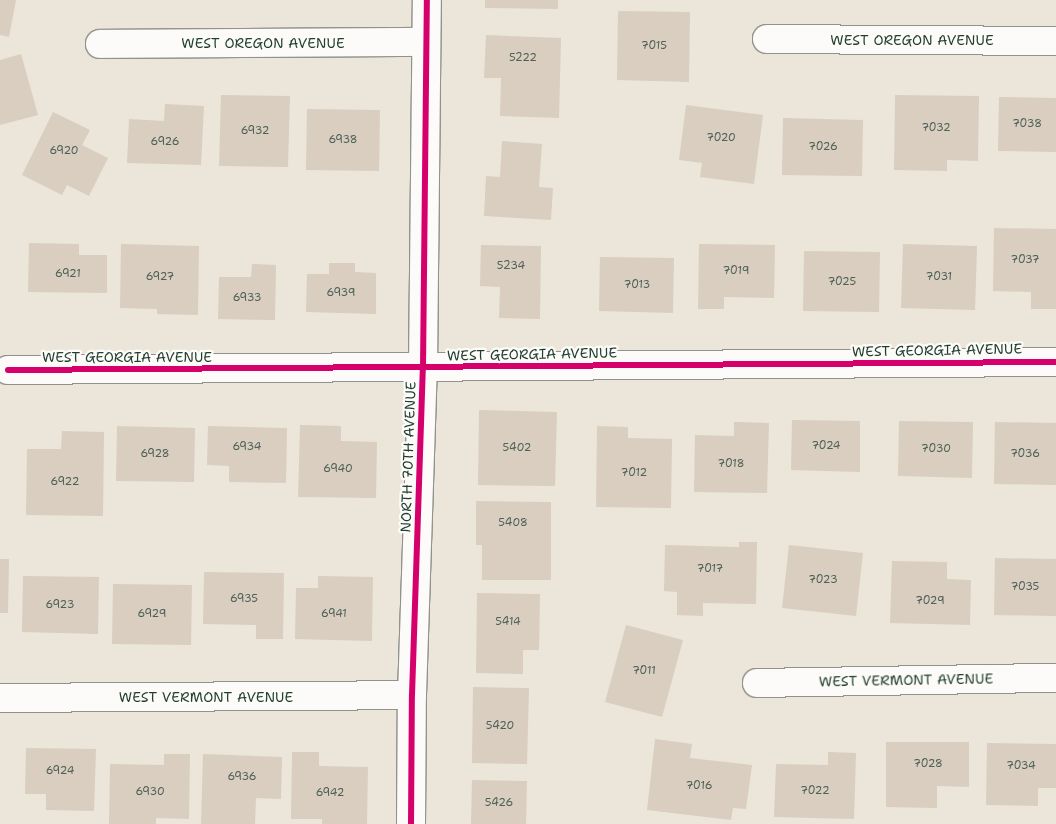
<!DOCTYPE html>
<html>
<head>
<meta charset="utf-8">
<style>
  body { margin:0 }
  #map { position:relative; width:1056px; height:824px; overflow:hidden; background:#ebe6d9; font-family:"Shantell Sans",sans-serif }
  div>[style] { position:absolute }
  .building>* { inset:0; background:#d9cec0 }
  .roads { filter:drop-shadow(1px 0 #91938b) drop-shadow(-1px 0 #91938b) drop-shadow(0 1px #91938b) drop-shadow(0 -1px #91938b) }
  .street>* { height:28px; margin:-14px; padding:0 14px; transform-origin:14px; border-radius:14px; background:#fcfbf9 }
  .cycleway>* { height:6px; margin:-3px; padding:0 3px; transform-origin:3px; border-radius:3px; background:#d6006c }
  span { translate:-50% -50%; white-space:nowrap; text-align:center; line-height:1.15; -webkit-text-stroke:4.5px #fdfcf7; paint-order:stroke }
  .number-label { font-size:11px; color:#4e6157 }
  .number-label span { -webkit-text-stroke-width:0 }
  .street-label { font-size:14px; color:#1f3d34 }
</style>
</head>
<body>
<div id="map">
  <div class="building">
    <div style="clip-path:polygon(0 0,16px 0,9px 37px,0 35px)"></div>
    <div style="clip-path:polygon(485px 0,558px 0,558px 9px,485px 8px)"></div>
    <div style="clip-path:polygon(618px 11px,690px 12px,689px 82px,617px 80px)"></div>
    <div style="clip-path:polygon(486px 35px,561px 38px,559px 118px,500px 116px,501px 78px,484px 78px)"></div>
    <div style="clip-path:polygon(21px 54px,38px 115px,0 125px,0 60px)"></div>
    <div style="clip-path:polygon(221px 95px,290px 96px,288px 167px,219px 166px)"></div>
    <div style="clip-path:polygon(895px 95px,979px 96px,978px 161px,947px 160px,947px 171px,894px 170px)"></div>
    <div style="clip-path:polygon(999px 97px,1056px 98px,1056px 152px,998px 151px)"></div>
    <div style="clip-path:polygon(165px 104px,204px 106px,201px 165px,127px 163px,129px 119px,164px 121px)"></div>
    <div style="clip-path:polygon(686px 105px,763px 115px,754px 184px,700px 177px,702px 163px,679px 160px)"></div>
    <div style="clip-path:polygon(307px 109px,380px 110px,379px 171px,306px 170px)"></div>
    <div style="clip-path:polygon(53px 112px,90px 130px,82px 145px,108px 158px,89px 196px,67px 185px,62px 195px,22px 175px)"></div>
    <div style="clip-path:polygon(783px 118px,863px 120px,862px 176px,782px 175px)"></div>
    <div style="clip-path:polygon(502px 141px,542px 144px,539px 187px,553px 188px,551px 220px,484px 216px,486px 176px,500px 177px)"></div>
    <div style="clip-path:polygon(994px 228px,1056px 229px,1056px 309px,1031px 309px,1031px 292px,993px 291px)"></div>
    <div style="clip-path:polygon(29px 243px,79px 244px,79px 255px,107px 255px,107px 293px,28px 292px)"></div>
    <div style="clip-path:polygon(121px 244px,199px 246px,198px 315px,157px 314px,157px 309px,120px 308px)"></div>
    <div style="clip-path:polygon(699px 244px,775px 245px,774px 298px,724px 297px,724px 309px,698px 309px)"></div>
    <div style="clip-path:polygon(903px 244px,977px 246px,975px 310px,901px 308px)"></div>
    <div style="clip-path:polygon(481px 245px,541px 246px,540px 319px,499px 318px,500px 287px,480px 286px)"></div>
    <div style="clip-path:polygon(804px 251px,880px 252px,879px 312px,803px 311px)"></div>
    <div style="clip-path:polygon(600px 257px,674px 258px,673px 313px,599px 311px)"></div>
    <div style="clip-path:polygon(329px 263px,355px 263px,355px 272px,376px 273px,376px 314px,306px 312px,307px 274px,329px 274px)"></div>
    <div style="clip-path:polygon(252px 264px,276px 265px,275px 320px,218px 319px,219px 277px,251px 277px)"></div>
    <div style="clip-path:polygon(479px 410px,557px 412px,555px 486px,478px 485px)"></div>
    <div style="clip-path:polygon(792px 420px,860px 421px,860px 472px,791px 470px)"></div>
    <div style="clip-path:polygon(899px 421px,973px 422px,972px 478px,898px 476px)"></div>
    <div style="clip-path:polygon(734px 422px,769px 423px,767px 493px,694px 492px,695px 435px,734px 436px)"></div>
    <div style="clip-path:polygon(995px 422px,1056px 423px,1056px 485px,994px 484px)"></div>
    <div style="clip-path:polygon(300px 425px,341px 426px,341px 441px,377px 442px,376px 498px,298px 497px)"></div>
    <div style="clip-path:polygon(117px 426px,195px 428px,194px 482px,116px 481px)"></div>
    <div style="clip-path:polygon(208px 426px,287px 428px,286px 483px,229px 482px,229px 466px,207px 465px)"></div>
    <div style="clip-path:polygon(597px 426px,628px 427px,628px 438px,672px 439px,671px 508px,596px 507px)"></div>
    <div style="clip-path:polygon(62px 431px,104px 432px,103px 516px,26px 515px,27px 449px,61px 449px)"></div>
    <div style="clip-path:polygon(476px 501px,551px 502px,551px 580px,482px 580px,482px 545px,476px 545px)"></div>
    <div style="clip-path:polygon(739px 542px,757px 542px,756px 604px,703px 603px,703px 616px,677px 615px,677px 592px,664px 591px,665px 545px,739px 547px)"></div>
    <div style="clip-path:polygon(789px 545px,863px 553px,856px 616px,782px 608px)"></div>
    <div style="clip-path:polygon(995px 558px,1056px 559px,1056px 616px,994px 615px)"></div>
    <div style="clip-path:polygon(0 559px,9px 559px,8px 613px,0 613px)"></div>
    <div style="clip-path:polygon(892px 561px,947px 562px,947px 579px,971px 580px,970px 625px,890px 623px)"></div>
    <div style="clip-path:polygon(204px 572px,284px 573px,283px 639px,256px 639px,256px 625px,203px 624px)"></div>
    <div style="clip-path:polygon(23px 576px,99px 577px,98px 634px,22px 632px)"></div>
    <div style="clip-path:polygon(318px 576px,373px 577px,372px 641px,295px 639px,296px 588px,318px 588px)"></div>
    <div style="clip-path:polygon(113px 584px,192px 585px,191px 645px,112px 644px)"></div>
    <div style="clip-path:polygon(477px 593px,540px 594px,539px 650px,523px 650px,523px 674px,476px 673px)"></div>
    <div style="clip-path:polygon(626px 625px,683px 640px,662px 717px,605px 702px)"></div>
    <div style="clip-path:polygon(473px 687px,529px 688px,527px 764px,472px 763px)"></div>
    <div style="clip-path:polygon(655px 739px,692px 744px,690px 758px,752px 765px,746px 809px,733px 808px,731px 820px,647px 810px)"></div>
    <div style="clip-path:polygon(886px 742px,969px 742px,969px 787px,937px 786px,937px 808px,886px 807px)"></div>
    <div style="clip-path:polygon(987px 743px,1056px 744px,1056px 788px,1038px 788px,1038px 806px,986px 805px)"></div>
    <div style="clip-path:polygon(26px 748px,96px 749px,94px 811px,46px 810px,46px 794px,25px 794px)"></div>
    <div style="clip-path:polygon(292px 752px,319px 752px,319px 766px,368px 767px,367px 824px,322px 824px,322px 819px,291px 819px)"></div>
    <div style="clip-path:polygon(828px 752px,856px 753px,854px 819px,774px 817px,776px 764px,828px 765px)"></div>
    <div style="clip-path:polygon(164px 754px,190px 754px,189px 819px,156px 818px,156px 824px,109px 824px,110px 764px,164px 765px)"></div>
    <div style="clip-path:polygon(203px 754px,282px 757px,281px 799px,256px 798px,255px 824px,201px 824px)"></div>
    <div style="clip-path:polygon(472px 780px,527px 781px,526px 824px,471px 824px)"></div>
  </div>
  <div class="roads">
    <div class="street">
      <div style="left:767px;top:39px;width:289px;rotate:0.4deg"></div>
      <div style="left:100px;top:44px;width:326px;rotate:-0.4deg"></div>
      <div style="left:8px;top:370px;width:1048px;rotate:-0.44deg"></div>
      <div style="left:757px;top:683px;width:299px;rotate:-1deg"></div>
      <div style="left:0;top:698px;width:412px;rotate:-0.4deg"></div>
      <div style="left:411px;top:824px;width:129px;rotate:-89.6deg"></div>
      <div style="left:412px;top:695px;width:327px;rotate:-88.1deg"></div>
      <div style="left:423px;top:368px;width:368px;rotate:-89.4deg"></div>
    </div>
  </div>
  <div class="cycleway">
    <div style="left:8px;top:370px;width:1048px;rotate:-0.44deg"></div>
    <div style="left:411px;top:824px;width:129px;rotate:-89.6deg"></div>
    <div style="left:412px;top:695px;width:327px;rotate:-88.1deg"></div>
    <div style="left:423px;top:368px;width:368px;rotate:-89.4deg"></div>
  </div>
  <div class="number-label">
    <span style="left:654px;top:46px">7015</span>
    <span style="left:523px;top:58px">5222</span>
    <span style="left:1027px;top:124px">7038</span>
    <span style="left:936px;top:128px">7032</span>
    <span style="left:255px;top:131px">6932</span>
    <span style="left:721px;top:138px">7020</span>
    <span style="left:343px;top:140px">6938</span>
    <span style="left:165px;top:142px">6926</span>
    <span style="left:823px;top:147px">7026</span>
    <span style="left:64px;top:151px">6920</span>
    <span style="left:1025px;top:260px">7037</span>
    <span style="left:511px;top:266px">5234</span>
    <span style="left:736px;top:271px">7019</span>
    <span style="left:68px;top:274px">6921</span>
    <span style="left:160px;top:277px">6927</span>
    <span style="left:939px;top:277px">7031</span>
    <span style="left:842px;top:282px">7025</span>
    <span style="left:637px;top:285px">7013</span>
    <span style="left:341px;top:293px">6939</span>
    <span style="left:247px;top:298px">6933</span>
    <span style="left:826px;top:446px">7024</span>
    <span style="left:247px;top:447px">6934</span>
    <span style="left:517px;top:448px">5402</span>
    <span style="left:936px;top:449px">7030</span>
    <span style="left:155px;top:454px">6928</span>
    <span style="left:1025px;top:454px">7036</span>
    <span style="left:731px;top:464px">7018</span>
    <span style="left:338px;top:469px">6940</span>
    <span style="left:634px;top:473px">7012</span>
    <span style="left:65px;top:482px">6922</span>
    <span style="left:513px;top:523px">5408</span>
    <span style="left:710px;top:569px">7017</span>
    <span style="left:823px;top:580px">7023</span>
    <span style="left:1025px;top:587px">7035</span>
    <span style="left:244px;top:599px">6935</span>
    <span style="left:930px;top:601px">7029</span>
    <span style="left:60px;top:605px">6923</span>
    <span style="left:152px;top:614px">6929</span>
    <span style="left:334px;top:614px">6941</span>
    <span style="left:508px;top:622px">5414</span>
    <span style="left:644px;top:671px">7011</span>
    <span style="left:500px;top:726px">5420</span>
    <span style="left:928px;top:764px">7028</span>
    <span style="left:1021px;top:766px">7034</span>
    <span style="left:60px;top:771px">6924</span>
    <span style="left:242px;top:777px">6936</span>
    <span style="left:699px;top:786px">7016</span>
    <span style="left:815px;top:791px">7022</span>
    <span style="left:150px;top:792px">6930</span>
    <span style="left:330px;top:793px">6942</span>
    <span style="left:499px;top:803px">5426</span>
  </div>
  <div class="street-label">
    <span style="left:912px;top:40px">WEST OREGON AVENUE</span>
    <span style="left:263px;top:43px">WEST OREGON AVENUE</span>
    <span style="left:937px;top:350px;rotate:-1deg">WEST GEORGIA AVENUE</span>
    <span style="left:532px;top:354px;rotate:-1deg">WEST GEORGIA AVENUE</span>
    <span style="left:127px;top:357px">WEST GEORGIA AVENUE</span>
    <span style="left:408px;top:457px;rotate:-88deg">NORTH 70TH AVENUE</span>
    <span style="left:906px;top:680px;rotate:-1deg">WEST VERMONT AVENUE</span>
    <span style="left:206px;top:697px">WEST VERMONT AVENUE</span>
  </div>
</div>
</body>
</html>
